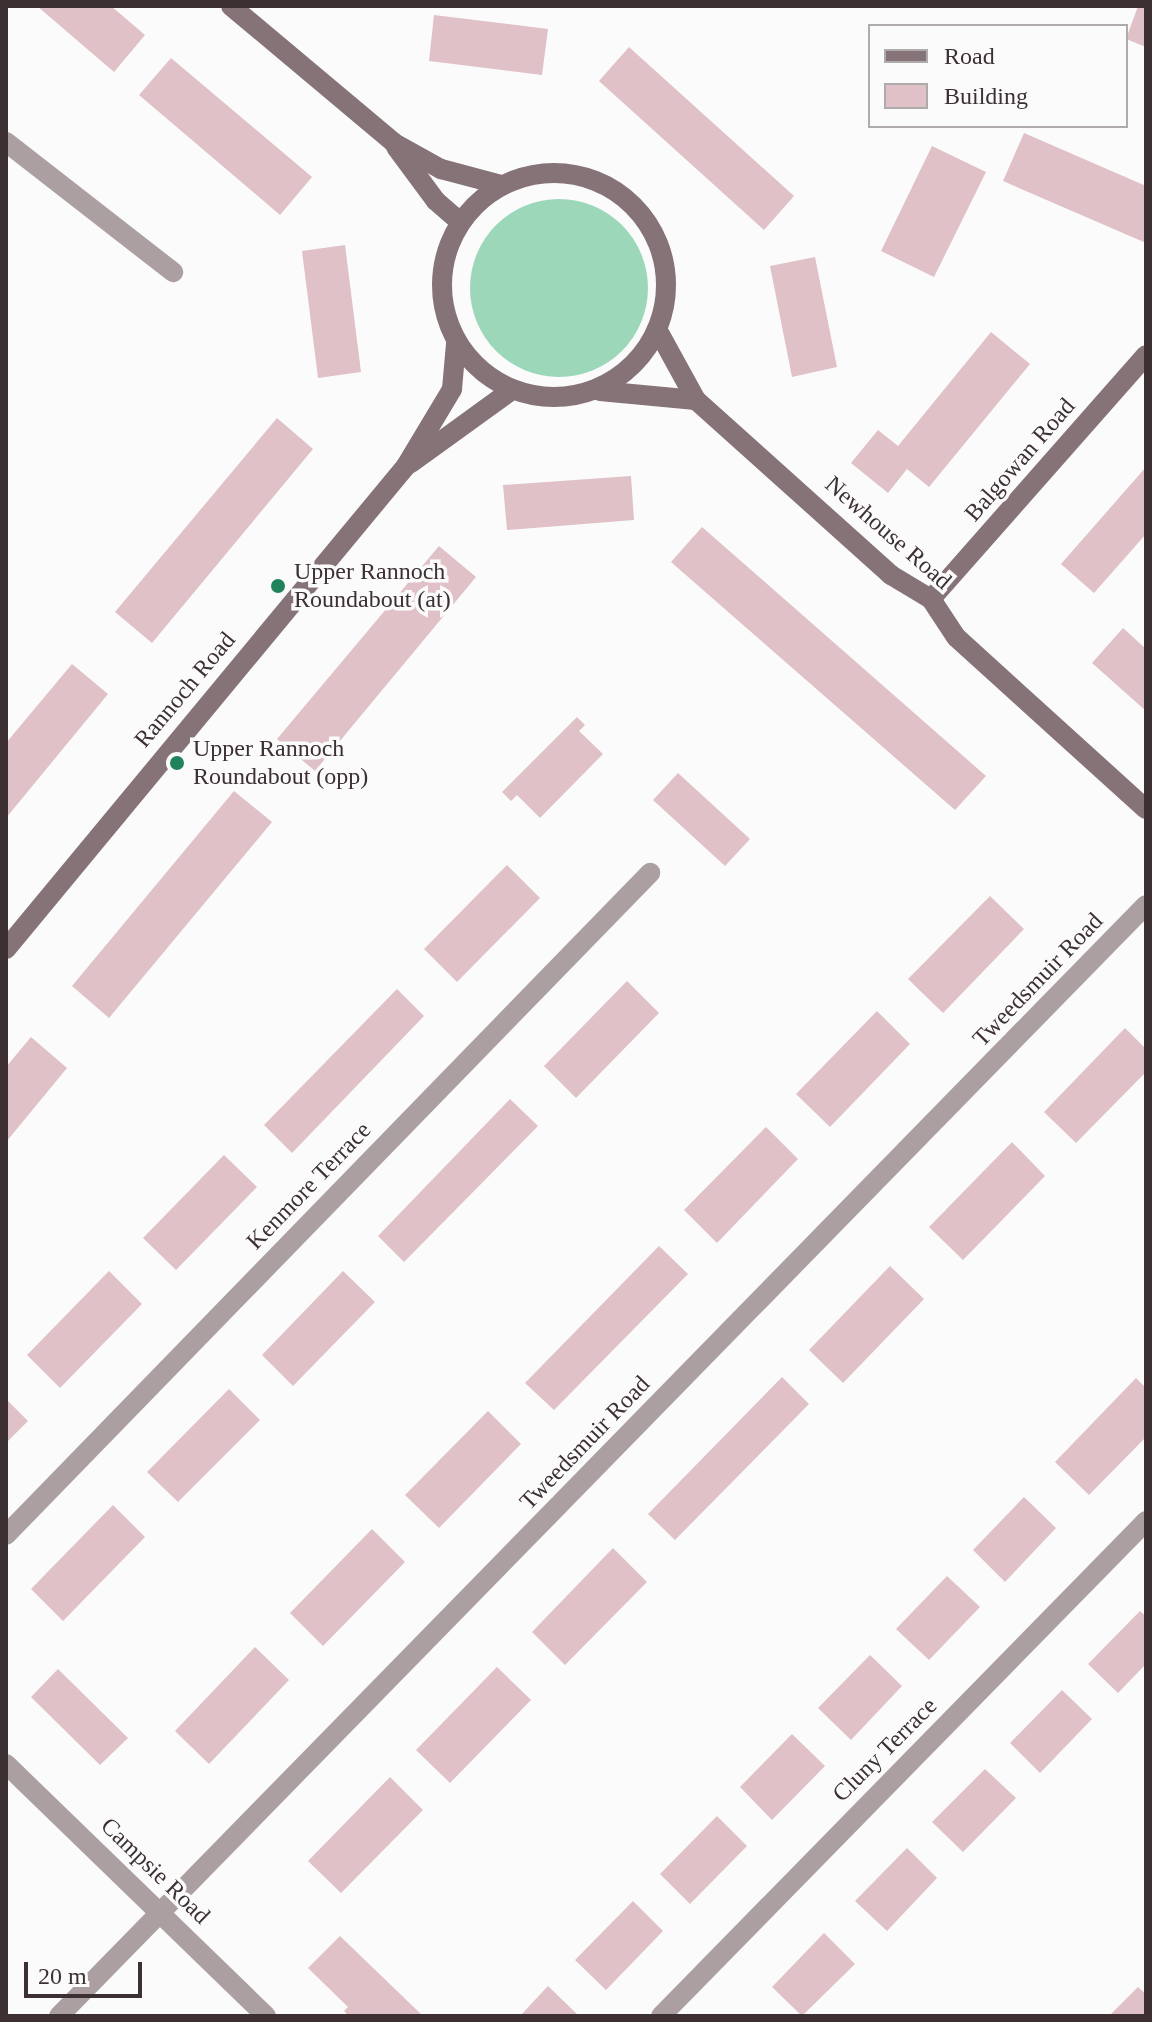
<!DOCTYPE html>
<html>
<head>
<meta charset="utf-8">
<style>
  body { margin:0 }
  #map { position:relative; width:1152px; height:2022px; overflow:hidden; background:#fbfbfb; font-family:Georgia,serif }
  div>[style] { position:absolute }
  .green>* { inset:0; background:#9dd7b9 }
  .round { border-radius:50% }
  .building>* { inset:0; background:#dfc1c7 }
  .lane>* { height:20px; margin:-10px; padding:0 10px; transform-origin:10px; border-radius:10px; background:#ac9fa1 }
  .street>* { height:20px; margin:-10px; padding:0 10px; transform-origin:10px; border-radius:10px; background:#ac9fa1 }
  .secondary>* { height:20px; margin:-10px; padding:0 10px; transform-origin:10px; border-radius:10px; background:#867377 }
  .secondary>.ring { margin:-10px; padding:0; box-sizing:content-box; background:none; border:20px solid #867377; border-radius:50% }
  .dots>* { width:22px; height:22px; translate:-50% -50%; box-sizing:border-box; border:4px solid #fbfbfb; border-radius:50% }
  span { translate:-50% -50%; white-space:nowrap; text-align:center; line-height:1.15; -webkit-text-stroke:7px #fbfbfb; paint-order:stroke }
  .street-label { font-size:24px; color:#3c3032 }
  .poi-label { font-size:24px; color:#3c3032 }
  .left { translate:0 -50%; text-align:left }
  .frame { position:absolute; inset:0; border:8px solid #3c3032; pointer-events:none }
  .legend { position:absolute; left:868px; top:24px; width:260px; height:104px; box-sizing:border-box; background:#fbfbfb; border:2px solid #afaaab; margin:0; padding:10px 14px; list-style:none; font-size:24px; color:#3c3032 }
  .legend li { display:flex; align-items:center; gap:16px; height:40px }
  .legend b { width:40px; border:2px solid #afaaab }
  .scale { position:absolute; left:24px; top:1962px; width:118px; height:36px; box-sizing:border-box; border:4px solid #3c3032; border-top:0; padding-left:10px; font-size:24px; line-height:28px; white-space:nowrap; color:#3c3032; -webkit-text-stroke:6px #fbfbfb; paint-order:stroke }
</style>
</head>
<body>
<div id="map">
  <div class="green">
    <div class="round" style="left:470px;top:199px;width:178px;height:178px"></div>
  </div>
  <div class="building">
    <div style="clip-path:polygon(37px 6px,111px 6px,145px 35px,114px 72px)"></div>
    <div style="clip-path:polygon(1138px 6px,1146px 6px,1146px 47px,1126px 39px)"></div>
    <div style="clip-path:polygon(434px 15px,548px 29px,542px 75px,429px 61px)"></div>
    <div style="clip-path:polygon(629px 47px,794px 196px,764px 230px,599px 81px)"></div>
    <div style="clip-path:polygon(171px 58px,312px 177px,280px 215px,139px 95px)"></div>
    <div style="clip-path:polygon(1024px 133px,1146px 186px,1146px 243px,1003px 181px)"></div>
    <div style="clip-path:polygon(932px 146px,986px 172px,934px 277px,881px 251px)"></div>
    <div style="clip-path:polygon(345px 245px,361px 372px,318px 378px,302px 251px)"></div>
    <div style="clip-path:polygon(815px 257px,837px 367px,792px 377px,770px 266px)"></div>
    <div style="clip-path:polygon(991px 332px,1030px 364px,929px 487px,907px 469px,888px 493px,851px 463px,878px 430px,898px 446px)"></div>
    <div style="clip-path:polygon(277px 418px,313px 449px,152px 643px,115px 612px)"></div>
    <div style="clip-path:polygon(1146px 467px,1146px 534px,1094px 593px,1061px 564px)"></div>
    <div style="clip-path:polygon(631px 476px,634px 520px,507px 530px,503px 485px)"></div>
    <div style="clip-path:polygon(702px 527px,986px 776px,955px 810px,671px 562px)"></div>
    <div style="clip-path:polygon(439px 546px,476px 577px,315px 771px,277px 739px)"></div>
    <div style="clip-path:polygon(1123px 628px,1146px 649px,1146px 711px,1092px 663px)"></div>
    <div style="clip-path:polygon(72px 664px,108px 694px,6px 818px,6px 743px)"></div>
    <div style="clip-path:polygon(577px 717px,585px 725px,579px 731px,603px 754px,540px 818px,517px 795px,511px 801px,502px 792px)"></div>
    <div style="clip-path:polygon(678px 773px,750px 839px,725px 866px,653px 800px)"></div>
    <div style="clip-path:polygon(234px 791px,272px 822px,109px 1018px,72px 986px)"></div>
    <div style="clip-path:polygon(507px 865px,540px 898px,457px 982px,424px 949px)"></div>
    <div style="clip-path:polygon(990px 896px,1024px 929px,943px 1013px,908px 979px)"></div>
    <div style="clip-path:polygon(627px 981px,659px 1013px,576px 1098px,544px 1066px)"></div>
    <div style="clip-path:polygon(397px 989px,424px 1016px,292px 1153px,264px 1125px)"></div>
    <div style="clip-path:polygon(877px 1011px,910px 1044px,830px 1127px,796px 1094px)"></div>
    <div style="clip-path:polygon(1125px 1028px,1146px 1049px,1146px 1072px,1076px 1143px,1044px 1112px)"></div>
    <div style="clip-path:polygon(31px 1037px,67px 1068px,6px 1142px,6px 1067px)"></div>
    <div style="clip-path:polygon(510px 1099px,538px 1126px,404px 1262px,378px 1236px)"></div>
    <div style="clip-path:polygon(766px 1127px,798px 1159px,717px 1243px,684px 1210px)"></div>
    <div style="clip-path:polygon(1012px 1142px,1045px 1176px,963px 1260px,929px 1227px)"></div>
    <div style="clip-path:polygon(224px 1155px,257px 1187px,176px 1270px,143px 1238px)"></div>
    <div style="clip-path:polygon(659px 1246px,688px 1274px,554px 1410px,525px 1383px)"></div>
    <div style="clip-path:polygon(890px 1266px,924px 1299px,843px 1383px,809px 1350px)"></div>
    <div style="clip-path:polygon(109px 1271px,142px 1304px,60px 1388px,27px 1355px)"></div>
    <div style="clip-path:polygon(343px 1271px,375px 1302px,293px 1386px,262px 1355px)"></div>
    <div style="clip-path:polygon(782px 1377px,809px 1404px,675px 1540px,648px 1514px)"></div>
    <div style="clip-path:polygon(1136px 1378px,1146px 1388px,1146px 1437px,1089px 1495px,1055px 1462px)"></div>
    <div style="clip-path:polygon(229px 1389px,260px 1420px,178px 1502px,147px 1472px)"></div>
    <div style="clip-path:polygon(6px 1399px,28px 1421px,6px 1443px)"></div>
    <div style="clip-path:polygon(488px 1411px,521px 1444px,439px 1528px,405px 1495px)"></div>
    <div style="clip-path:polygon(1024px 1497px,1056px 1528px,1005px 1582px,973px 1550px)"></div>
    <div style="clip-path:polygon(113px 1505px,145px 1537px,63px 1621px,31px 1589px)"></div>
    <div style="clip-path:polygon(372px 1529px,405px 1562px,323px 1646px,290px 1613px)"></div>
    <div style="clip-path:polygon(613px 1548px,647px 1582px,565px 1665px,532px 1632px)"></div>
    <div style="clip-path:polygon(947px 1576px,980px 1607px,929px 1660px,896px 1629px)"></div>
    <div style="clip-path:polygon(1140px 1611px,1146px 1616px,1146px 1664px,1118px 1693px,1088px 1664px)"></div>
    <div style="clip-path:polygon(255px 1647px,289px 1680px,209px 1764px,175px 1731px)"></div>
    <div style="clip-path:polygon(870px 1655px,902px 1686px,851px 1740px,818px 1708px)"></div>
    <div style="clip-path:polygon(497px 1667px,531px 1700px,450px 1783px,416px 1750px)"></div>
    <div style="clip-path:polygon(58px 1669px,128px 1738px,100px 1765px,31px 1697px)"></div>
    <div style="clip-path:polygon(1062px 1690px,1092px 1719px,1040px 1773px,1010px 1743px)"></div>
    <div style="clip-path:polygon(792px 1734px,825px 1766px,772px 1820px,740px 1787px)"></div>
    <div style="clip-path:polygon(985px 1769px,1016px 1798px,963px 1852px,932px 1822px)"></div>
    <div style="clip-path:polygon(390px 1777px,423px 1810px,341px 1893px,308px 1861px)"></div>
    <div style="clip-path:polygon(717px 1816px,747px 1846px,690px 1904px,660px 1874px)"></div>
    <div style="clip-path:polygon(907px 1848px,937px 1878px,887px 1931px,855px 1901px)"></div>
    <div style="clip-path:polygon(633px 1901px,663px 1931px,606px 1990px,575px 1960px)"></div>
    <div style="clip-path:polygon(824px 1933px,855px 1964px,802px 2016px,772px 1987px)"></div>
    <div style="clip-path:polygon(340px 1936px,423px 2016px,349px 2016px,344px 2011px,348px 2007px,308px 1968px)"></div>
    <div style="clip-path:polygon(548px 1986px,579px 2016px,520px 2016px)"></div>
    <div style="clip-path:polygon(1138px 1987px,1146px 1994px,1146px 2016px,1109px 2016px)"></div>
  </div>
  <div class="lane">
    <div style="left:6px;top:142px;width:212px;rotate:37.9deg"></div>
  </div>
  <div class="street">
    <div style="left:6px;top:1535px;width:924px;rotate:-45.79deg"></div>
    <div style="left:6px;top:1764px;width:362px;rotate:44.1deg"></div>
    <div style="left:59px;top:2016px;width:1554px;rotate:-45.63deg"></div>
    <div style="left:661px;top:2016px;width:693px;rotate:-45.58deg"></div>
  </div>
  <div class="secondary">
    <div style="left:231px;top:6px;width:213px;rotate:40deg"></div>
    <div style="left:394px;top:143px;width:54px;rotate:29deg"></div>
    <div style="left:441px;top:169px;width:62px;rotate:14.9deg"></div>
    <div style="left:396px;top:147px;width:67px;rotate:53.5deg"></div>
    <div style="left:436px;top:201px;width:32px;rotate:41deg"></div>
    <div class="ring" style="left:442px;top:173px;width:204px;height:204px"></div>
    <div style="left:657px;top:329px;width:81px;rotate:61.2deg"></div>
    <div style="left:696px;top:400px;width:262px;rotate:41.9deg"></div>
    <div style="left:891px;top:575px;width:47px;rotate:31deg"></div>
    <div style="left:931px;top:599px;width:45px;rotate:56.7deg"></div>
    <div style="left:956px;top:637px;width:256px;rotate:42.2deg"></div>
    <div style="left:600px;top:391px;width:96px;rotate:5.4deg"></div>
    <div style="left:411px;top:463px;width:125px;rotate:-35.9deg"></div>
    <div style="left:931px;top:599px;width:325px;rotate:-48.6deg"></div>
    <div style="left:6px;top:949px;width:627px;rotate:-50.37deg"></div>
    <div style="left:406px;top:466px;width:90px;rotate:-59.1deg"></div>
    <div style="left:452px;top:389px;width:45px;rotate:-84.9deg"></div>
  </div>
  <div class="dots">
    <div style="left:278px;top:586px;background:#21835c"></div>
    <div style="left:177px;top:763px;background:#21835c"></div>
  </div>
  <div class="street-label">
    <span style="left:1020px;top:460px;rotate:-49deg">Balgowan Road</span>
    <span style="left:888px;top:533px;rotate:41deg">Newhouse Road</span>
    <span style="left:185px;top:690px;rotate:-50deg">Rannoch Road</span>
    <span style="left:1038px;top:980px;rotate:-46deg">Tweedsmuir Road</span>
    <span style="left:309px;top:1186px;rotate:-46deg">Kenmore Terrace</span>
    <span style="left:585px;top:1443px;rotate:-46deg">Tweedsmuir Road</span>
    <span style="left:885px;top:1750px;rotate:-45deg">Cluny Terrace</span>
    <span style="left:155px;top:1871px;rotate:44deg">Campsie Road</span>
  </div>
  <div class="poi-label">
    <span class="left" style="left:294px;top:586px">Upper Rannoch<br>Roundabout (at)</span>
    <span class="left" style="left:193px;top:763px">Upper Rannoch<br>Roundabout (opp)</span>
  </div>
  <div class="frame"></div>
  <ul class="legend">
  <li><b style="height:10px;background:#867377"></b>Road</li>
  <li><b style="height:22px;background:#dfc1c7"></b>Building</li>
  </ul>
  <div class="scale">20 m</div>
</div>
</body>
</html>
